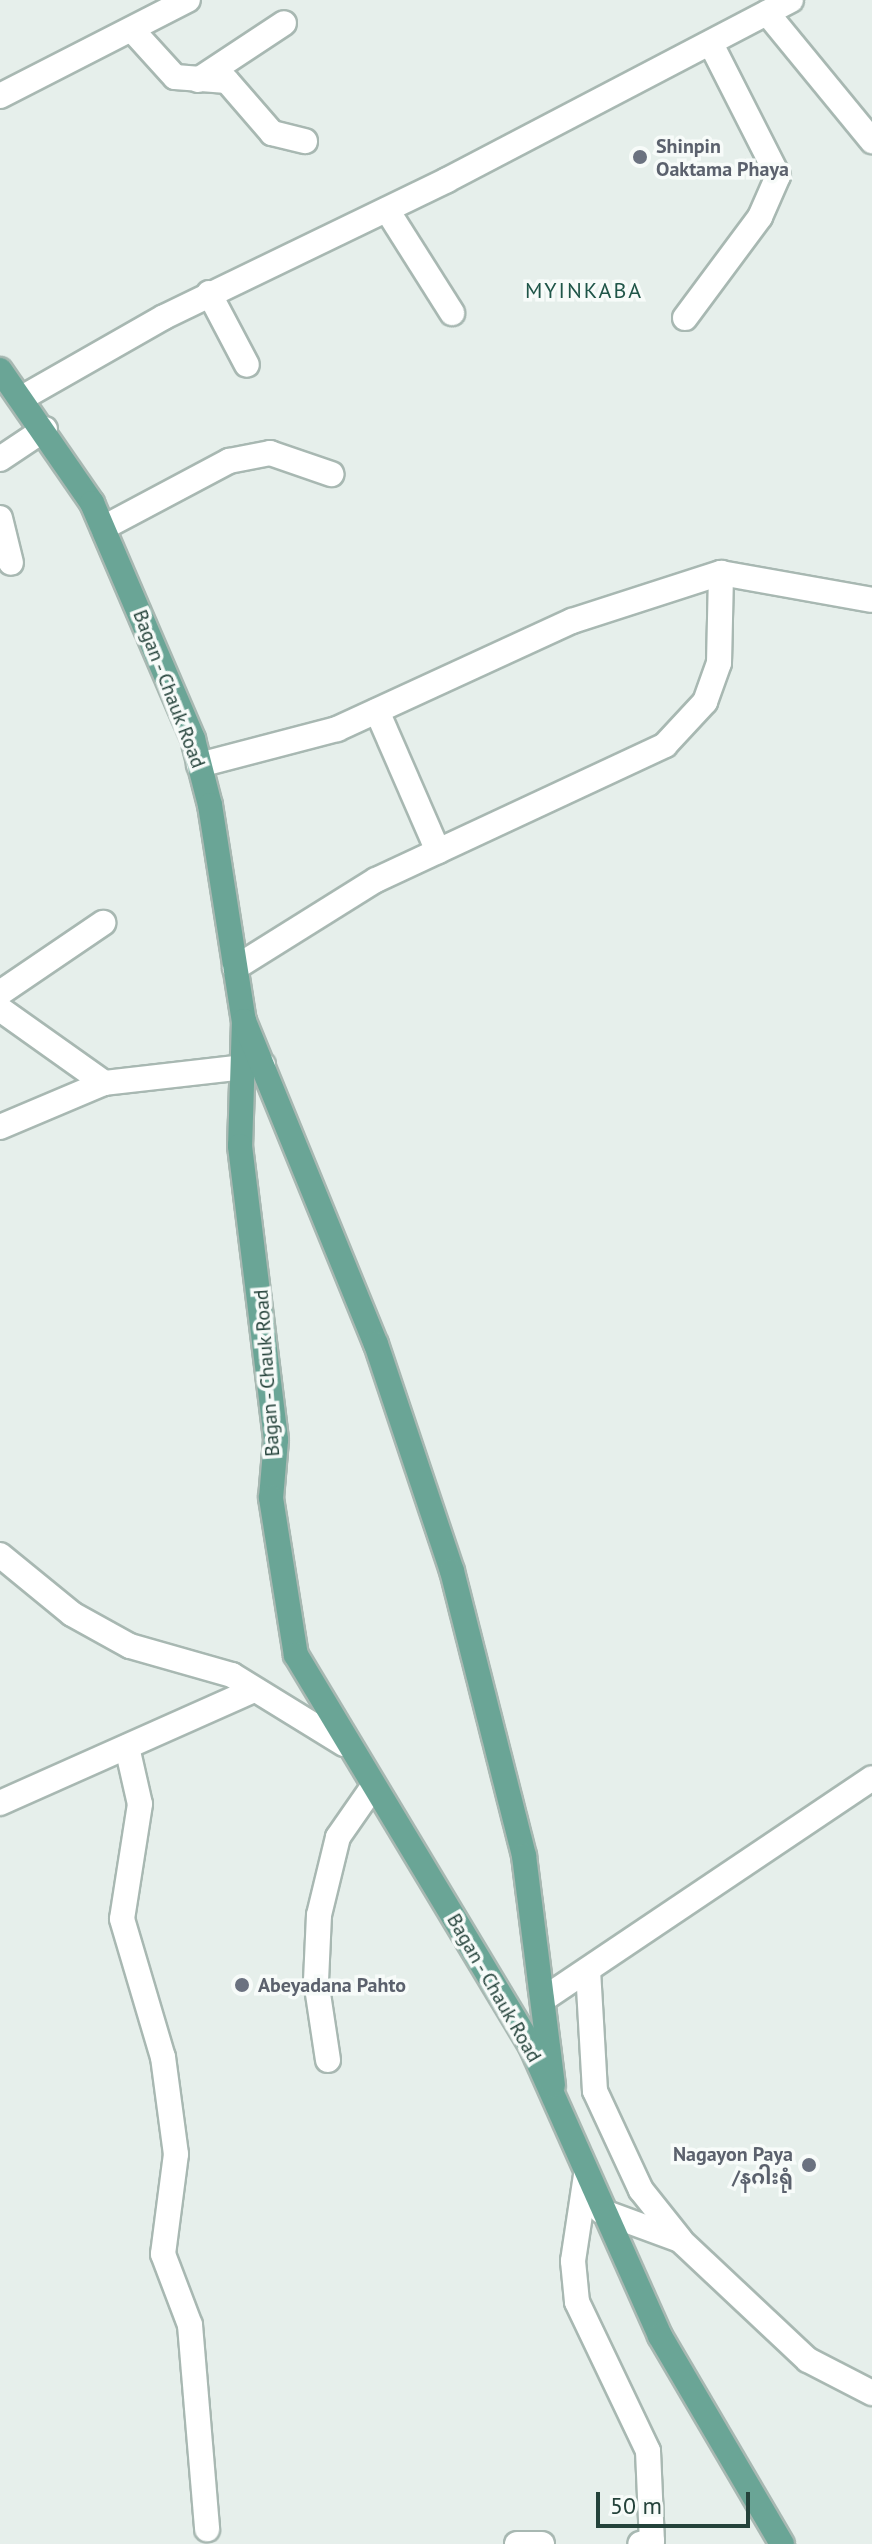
<!DOCTYPE html>
<html>
<head>
<meta charset="utf-8">
<style>
  body { margin:0 }
  #map { position:relative; width:872px; height:2544px; overflow:hidden; background:#e6efeb; font-family:"PT Sans","Noto Sans Myanmar",sans-serif }
  div>[style] { position:absolute }
  .roads { filter:drop-shadow(2px 0 #a8b8b2) drop-shadow(-2px 0 #a8b8b2) drop-shadow(0 2px #a8b8b2) drop-shadow(0 -2px #a8b8b2) }
  .minor>* { height:24px; margin:-12px; padding:0 12px; transform-origin:12px; border-radius:12px; background:#fff }
  .major>* { height:24px; margin:-12px; padding:0 12px; transform-origin:12px; border-radius:12px; background:#6aa596 }
  .dots>* { width:22px; height:22px; translate:-50% -50%; box-sizing:border-box; border:4px solid #f7fbf9; border-radius:50% }
  span { translate:-50% -50%; white-space:nowrap; text-align:center; line-height:1.15; -webkit-text-stroke:7px #f7fbf9; paint-order:stroke }
  .worship-label { font-size:20px; color:#5b616d; font-weight:700 }
  .left { translate:0 -50%; text-align:left }
  .right { translate:-100% -50%; text-align:right }
  .street-label { font-size:20px; color:#24423a }
  .neighbourhood-label { font-size:22px; color:#1f5548; letter-spacing:2px }
  .scale { position:absolute; left:596px; top:2492px; width:154px; height:36px; box-sizing:border-box; border:4px solid #24423a; border-top:0; padding-left:10px; font-size:24px; line-height:28px; white-space:nowrap; color:#24423a; -webkit-text-stroke:6px #f7fbf9; paint-order:stroke }
</style>
</head>
<body>
<div id="map">
  <div class="roads">
    <div class="minor">
      <div style="left:767px;top:13px;width:166px;rotate:50.6deg"></div>
      <div style="left:134px;top:32px;width:61px;rotate:47.7deg"></div>
      <div style="left:175px;top:77px;width:52px;rotate:4.4deg"></div>
      <div style="left:227px;top:81px;width:69px;rotate:49.1deg"></div>
      <div style="left:272px;top:133px;width:34px;rotate:14deg"></div>
      <div style="left:198px;top:80px;width:103px;rotate:-33.5deg"></div>
      <div style="left:0;top:96px;width:211px;rotate:-27.1deg"></div>
      <div style="left:387px;top:210px;width:122px;rotate:57.7deg"></div>
      <div style="left:209px;top:293px;width:81px;rotate:62.2deg"></div>
      <div style="left:685px;top:318px;width:126px;rotate:-53.4deg"></div>
      <div style="left:760px;top:217px;width:45px;rotate:-66.3deg"></div>
      <div style="left:778px;top:176px;width:148px;rotate:-116.9deg"></div>
      <div style="left:22px;top:398px;width:163px;rotate:-29.7deg"></div>
      <div style="left:164px;top:317px;width:314px;rotate:-25.8deg"></div>
      <div style="left:447px;top:180px;width:388px;rotate:-27.6deg"></div>
      <div style="left:0;top:459px;width:54px;rotate:-33.7deg"></div>
      <div style="left:0;top:518px;width:46px;rotate:76.3deg"></div>
      <div style="left:103px;top:528px;width:143px;rotate:-28deg"></div>
      <div style="left:229px;top:461px;width:42px;rotate:-11deg"></div>
      <div style="left:270px;top:453px;width:65px;rotate:19deg"></div>
      <div style="left:377px;top:711px;width:153px;rotate:66.5deg"></div>
      <div style="left:199px;top:765px;width:143px;rotate:-14.6deg"></div>
      <div style="left:337px;top:729px;width:259px;rotate:-24.7deg"></div>
      <div style="left:572px;top:621px;width:157px;rotate:-17.9deg"></div>
      <div style="left:721px;top:573px;width:153px;rotate:10.1deg"></div>
      <div style="left:235px;top:968px;width:166px;rotate:-32deg"></div>
      <div style="left:376px;top:880px;width:319px;rotate:-25deg"></div>
      <div style="left:665px;top:745px;width:59px;rotate:-47.1deg"></div>
      <div style="left:705px;top:702px;width:41px;rotate:-70.3deg"></div>
      <div style="left:719px;top:663px;width:90px;rotate:-88.7deg"></div>
      <div style="left:0;top:993px;width:125px;rotate:-34.2deg"></div>
      <div style="left:0;top:1009px;width:128px;rotate:35.4deg"></div>
      <div style="left:0;top:1127px;width:113px;rotate:-22.9deg"></div>
      <div style="left:104px;top:1083px;width:160px;rotate:-6.5deg"></div>
      <div style="left:0;top:1555px;width:93px;rotate:39.3deg"></div>
      <div style="left:72px;top:1614px;width:66px;rotate:28.9deg"></div>
      <div style="left:130px;top:1646px;width:106px;rotate:15.9deg"></div>
      <div style="left:232px;top:1675px;width:132px;rotate:31.6deg"></div>
      <div style="left:127px;top:1747px;width:58px;rotate:77.2deg"></div>
      <div style="left:140px;top:1804px;width:116px;rotate:98.9deg"></div>
      <div style="left:122px;top:1919px;width:144px;rotate:73.5deg"></div>
      <div style="left:163px;top:2057px;width:98px;rotate:82.4deg"></div>
      <div style="left:176px;top:2154px;width:101px;rotate:97.4deg"></div>
      <div style="left:163px;top:2254px;width:76px;rotate:69.2deg"></div>
      <div style="left:190px;top:2325px;width:205px;rotate:85.2deg"></div>
      <div style="left:0;top:1803px;width:275px;rotate:-24deg"></div>
      <div style="left:588px;top:1970px;width:121px;rotate:86.7deg"></div>
      <div style="left:595px;top:2091px;width:109px;rotate:65.1deg"></div>
      <div style="left:641px;top:2190px;width:63px;rotate:51.5deg"></div>
      <div style="left:545px;top:1998px;width:394px;rotate:-33.9deg"></div>
      <div style="left:328px;top:2060px;width:80px;rotate:-98.6deg"></div>
      <div style="left:316px;top:1981px;width:66px;rotate:-87.4deg"></div>
      <div style="left:319px;top:1915px;width:80px;rotate:-76.3deg"></div>
      <div style="left:338px;top:1837px;width:60px;rotate:-55.2deg"></div>
      <div style="left:586px;top:2175px;width:87px;rotate:98.6deg"></div>
      <div style="left:573px;top:2261px;width:41px;rotate:84.4deg"></div>
      <div style="left:577px;top:2302px;width:165px;rotate:64.5deg"></div>
      <div style="left:648px;top:2451px;width:90px;rotate:87.5deg"></div>
      <div style="left:652px;top:2541px;width:12px;rotate:166deg"></div>
      <div style="left:601px;top:2211px;width:84px;rotate:20.2deg"></div>
      <div style="left:680px;top:2240px;width:175px;rotate:43.2deg"></div>
      <div style="left:808px;top:2360px;width:72px;rotate:27.3deg"></div>
      <div style="left:517px;top:2544px;width:25px"></div>
    </div>
    <div class="major">
      <div style="left:0;top:370px;width:162px;rotate:55.3deg"></div>
      <div style="left:92px;top:503px;width:257px;rotate:66.8deg"></div>
      <div style="left:193px;top:739px;width:68px;rotate:75.6deg"></div>
      <div style="left:210px;top:805px;width:219px;rotate:81.1deg"></div>
      <div style="left:244px;top:1021px;width:125px;rotate:91.8deg"></div>
      <div style="left:240px;top:1146px;width:296px;rotate:83deg"></div>
      <div style="left:276px;top:1440px;width:58px;rotate:94.9deg"></div>
      <div style="left:271px;top:1498px;width:159px;rotate:81deg"></div>
      <div style="left:296px;top:1655px;width:456px;rotate:59deg"></div>
      <div style="left:531px;top:2046px;width:317px;rotate:66deg"></div>
      <div style="left:660px;top:2336px;width:241px;rotate:59.6deg"></div>
      <div style="left:244px;top:1021px;width:349px;rotate:67.8deg"></div>
      <div style="left:376px;top:1344px;width:239px;rotate:71.5deg"></div>
      <div style="left:452px;top:1571px;width:294px;rotate:75.8deg"></div>
      <div style="left:524px;top:1856px;width:231px;rotate:82.8deg"></div>
    </div>
  </div>
  <div class="dots">
    <div style="left:640px;top:157px;background:#6b7280"></div>
    <div style="left:242px;top:1985px;background:#6b7280"></div>
    <div style="left:809px;top:2165px;background:#6b7280"></div>
  </div>
  <div class="worship-label">
    <span class="left" style="left:656px;top:158px">Shinpin<br>Oaktama Phaya</span>
    <span class="left" style="left:258px;top:1985px">Abeyadana Pahto</span>
    <span class="right" style="left:793px;top:2166px">Nagayon Paya<br>/နဂါးရုံ</span>
  </div>
  <div class="street-label">
    <span style="left:169px;top:689px;rotate:69deg">Bagan - Chauk Road</span>
    <span style="left:267px;top:1373px;rotate:-94deg">Bagan - Chauk Road</span>
    <span style="left:494px;top:1988px;rotate:60deg">Bagan - Chauk Road</span>
  </div>
  <div class="neighbourhood-label">
    <span style="left:584px;top:291px">MYINKABA</span>
  </div>
  <div class="scale">50 m</div>
</div>
</body>
</html>
